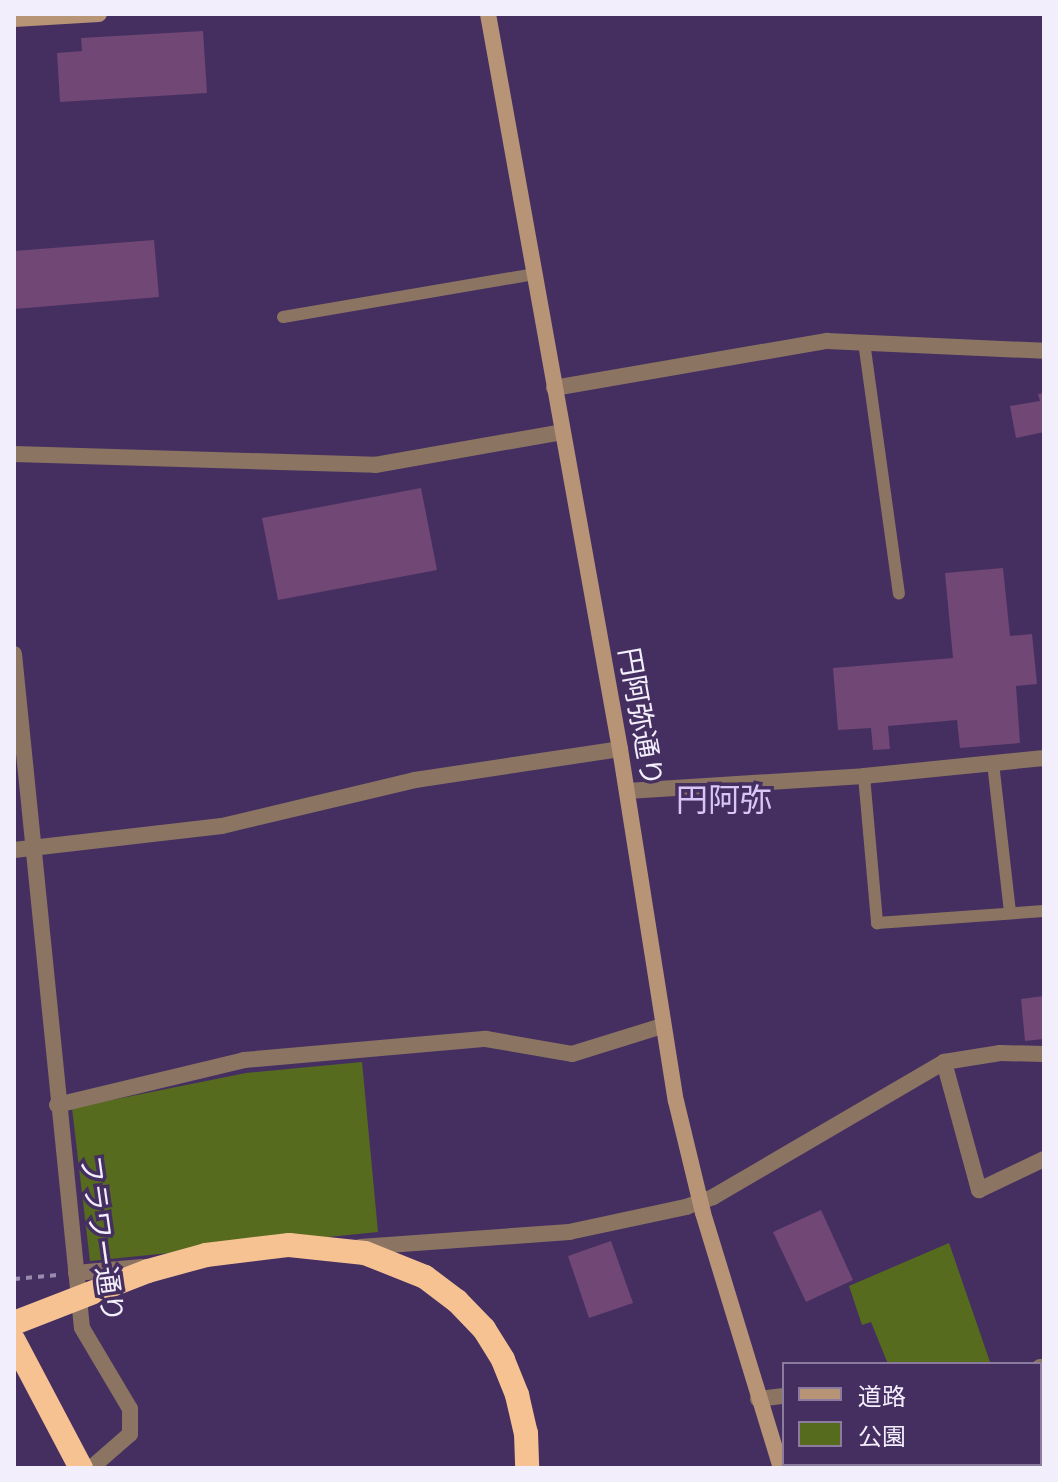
<!DOCTYPE html>
<html>
<head>
<meta charset="utf-8">
<style>
  body { margin:0 }
  #map { position:relative; width:1058px; height:1482px; overflow:hidden; background:#452f61; font-family:"Fira Sans","Noto Sans JP",sans-serif }
  div>[style] { position:absolute }
  .green>* { inset:0; background:#576b1f }
  .building>* { inset:0; background:#704775 }
  .path>* { height:4px; margin-top:-2px; transform-origin:0; background:repeating-linear-gradient(90deg,#998bab 0 6px,transparent 0 12px) }
  .lane>* { height:12px; margin:-6px; padding:0 6px; transform-origin:6px; border-radius:6px; background:#8b7562 }
  .street>* { height:16px; margin:-8px; padding:0 8px; transform-origin:8px; border-radius:8px; background:#8b7562 }
  .secondary>* { height:16px; margin:-8px; padding:0 8px; transform-origin:8px; border-radius:8px; background:#b79476 }
  .highway>* { height:24px; margin:-12px; padding:0 12px; transform-origin:12px; border-radius:12px; background:#f7c292 }
  span { translate:-50% -50%; white-space:nowrap; text-align:center; line-height:1.15; -webkit-text-stroke:7px #452f61; paint-order:stroke }
  .street-label { font-size:28px; color:#f3eefb }
  .quarter-label { font-size:32px; color:#d9c6f7 }
  .frame { position:absolute; inset:0; border:16px solid #f3eefb; pointer-events:none }
  .legend { position:absolute; left:782px; top:1362px; width:260px; height:104px; box-sizing:border-box; background:#452f61; border:2px solid #8b7b9f; margin:0; padding:10px 14px; list-style:none; font-size:24px; color:#f3eefb }
  .legend li { display:flex; align-items:center; gap:16px; height:40px }
  .legend b { width:40px; border:2px solid #8b7b9f }
</style>
</head>
<body>
<div id="map">
  <div class="green">
    <div style="clip-path:polygon(362px 1062px,378px 1232px,90px 1261px,72px 1108px,246px 1073px)"></div>
    <div style="clip-path:polygon(949px 1243px,990px 1362px,888px 1364px,871px 1322px,862px 1325px,849px 1286px)"></div>
  </div>
  <div class="building">
    <div style="clip-path:polygon(203px 31px,207px 93px,60px 102px,57px 53px,82px 51px,81px 38px)"></div>
    <div style="clip-path:polygon(154px 240px,159px 297px,14px 309px,14px 251px)"></div>
    <div style="clip-path:polygon(1044px 393px,1044px 432px,1016px 438px,1010px 406px,1040px 401px,1038px 394px)"></div>
    <div style="clip-path:polygon(421px 488px,437px 570px,278px 600px,262px 518px)"></div>
    <div style="clip-path:polygon(1003px 568px,1010px 636px,1032px 634px,1037px 684px,1016px 686px,1020px 743px,960px 748px,957px 720px,888px 726px,890px 749px,873px 750px,871px 728px,838px 730px,833px 668px,953px 658px,945px 573px)"></div>
    <div style="clip-path:polygon(1044px 996px,1044px 1039px,1025px 1041px,1021px 999px)"></div>
    <div style="clip-path:polygon(821px 1210px,853px 1280px,806px 1302px,773px 1232px)"></div>
    <div style="clip-path:polygon(611px 1241px,633px 1303px,589px 1318px,568px 1256px)"></div>
  </div>
  <div class="path">
    <div style="left:14px;top:1279px;width:44px;rotate:-5.2deg"></div>
  </div>
  <div class="lane">
    <div style="left:283px;top:317px;width:256px;rotate:-9.7deg"></div>
    <div style="left:864px;top:342px;width:254px;rotate:82.1deg"></div>
    <div style="left:993px;top:763px;width:151px;rotate:83.5deg"></div>
    <div style="left:864px;top:776px;width:148px;rotate:84.9deg"></div>
    <div style="left:877px;top:923px;width:167px;rotate:-4.1deg"></div>
  </div>
  <div class="street">
    <div style="left:554px;top:388px;width:277px;rotate:-9.8deg"></div>
    <div style="left:827px;top:341px;width:217px;rotate:2.6deg"></div>
    <div style="left:14px;top:454px;width:361px;rotate:1.7deg"></div>
    <div style="left:375px;top:465px;width:190px;rotate:-10deg"></div>
    <div style="left:14px;top:654px;width:677px;rotate:84.24deg"></div>
    <div style="left:82px;top:1328px;width:94px;rotate:59.3deg"></div>
    <div style="left:130px;top:1409px;width:25px;rotate:90deg"></div>
    <div style="left:130px;top:1434px;width:52px;rotate:138.9deg"></div>
    <div style="left:627px;top:791px;width:237px;rotate:-3.6deg"></div>
    <div style="left:864px;top:776px;width:181px;rotate:-5.7deg"></div>
    <div style="left:14px;top:850px;width:209px;rotate:-6.6deg"></div>
    <div style="left:222px;top:826px;width:198px;rotate:-13.4deg"></div>
    <div style="left:415px;top:780px;width:207px;rotate:-8.6deg"></div>
    <div style="left:944px;top:1062px;width:133px;rotate:74.7deg"></div>
    <div style="left:979px;top:1190px;width:72px;rotate:-25.5deg"></div>
    <div style="left:57px;top:1105px;width:192px;rotate:-13.5deg"></div>
    <div style="left:244px;top:1060px;width:243px;rotate:-5deg"></div>
    <div style="left:486px;top:1039px;width:87px;rotate:9.9deg"></div>
    <div style="left:572px;top:1054px;width:94px;rotate:-17.3deg"></div>
    <div style="left:360px;top:1247px;width:210px;rotate:-4.1deg"></div>
    <div style="left:569px;top:1232px;width:120px;rotate:-12.1deg"></div>
    <div style="left:686px;top:1207px;width:29px;rotate:-20deg"></div>
    <div style="left:713px;top:1197px;width:268px;rotate:-30.3deg"></div>
    <div style="left:944px;top:1062px;width:57px;rotate:-9.1deg"></div>
    <div style="left:1000px;top:1053px;width:44px;rotate:1.3deg"></div>
    <div style="left:76px;top:1273px;width:66px;rotate:-5.2deg"></div>
    <div style="left:1040px;top:1367px;width:4px"></div>
    <div style="left:758px;top:1399px;width:26px;rotate:-7deg"></div>
  </div>
  <div class="secondary">
    <div style="left:488px;top:14px;width:747px;rotate:79.82deg"></div>
    <div style="left:620px;top:749px;width:356px;rotate:81deg"></div>
    <div style="left:676px;top:1101px;width:115px;rotate:76.4deg"></div>
    <div style="left:703px;top:1213px;width:267px;rotate:73deg"></div>
    <div style="left:14px;top:19px;width:85px;rotate:-3.4deg"></div>
  </div>
  <div class="highway">
    <div style="left:14px;top:1323px;width:144px;rotate:-21.2deg"></div>
    <div style="left:148px;top:1271px;width:60px;rotate:-15.4deg"></div>
    <div style="left:206px;top:1255px;width:84px;rotate:-6.9deg"></div>
    <div style="left:289px;top:1245px;width:76px;rotate:6deg"></div>
    <div style="left:365px;top:1253px;width:65px;rotate:21.8deg"></div>
    <div style="left:425px;top:1277px;width:40px;rotate:37deg"></div>
    <div style="left:457px;top:1301px;width:39px;rotate:46deg"></div>
    <div style="left:484px;top:1329px;width:36px;rotate:58deg"></div>
    <div style="left:503px;top:1360px;width:38px;rotate:68deg"></div>
    <div style="left:517px;top:1395px;width:39px;rotate:77deg"></div>
    <div style="left:526px;top:1433px;width:35px;rotate:88deg"></div>
    <div style="left:14px;top:1341px;width:144px;rotate:62.2deg"></div>
  </div>
  <div class="street-label">
    <span style="left:640px;top:717px;rotate:80deg">円阿弥通り</span>
    <span style="left:101px;top:1239px;rotate:82deg">フラワー通り</span>
  </div>
  <div class="quarter-label">
    <span style="left:724px;top:800px">円阿弥</span>
  </div>
  <div class="frame"></div>
  <ul class="legend">
  <li><b style="height:10px;background:#b79476"></b>道路</li>
  <li><b style="height:22px;background:#576b1f"></b>公園</li>
  </ul>
</div>
</body>
</html>
